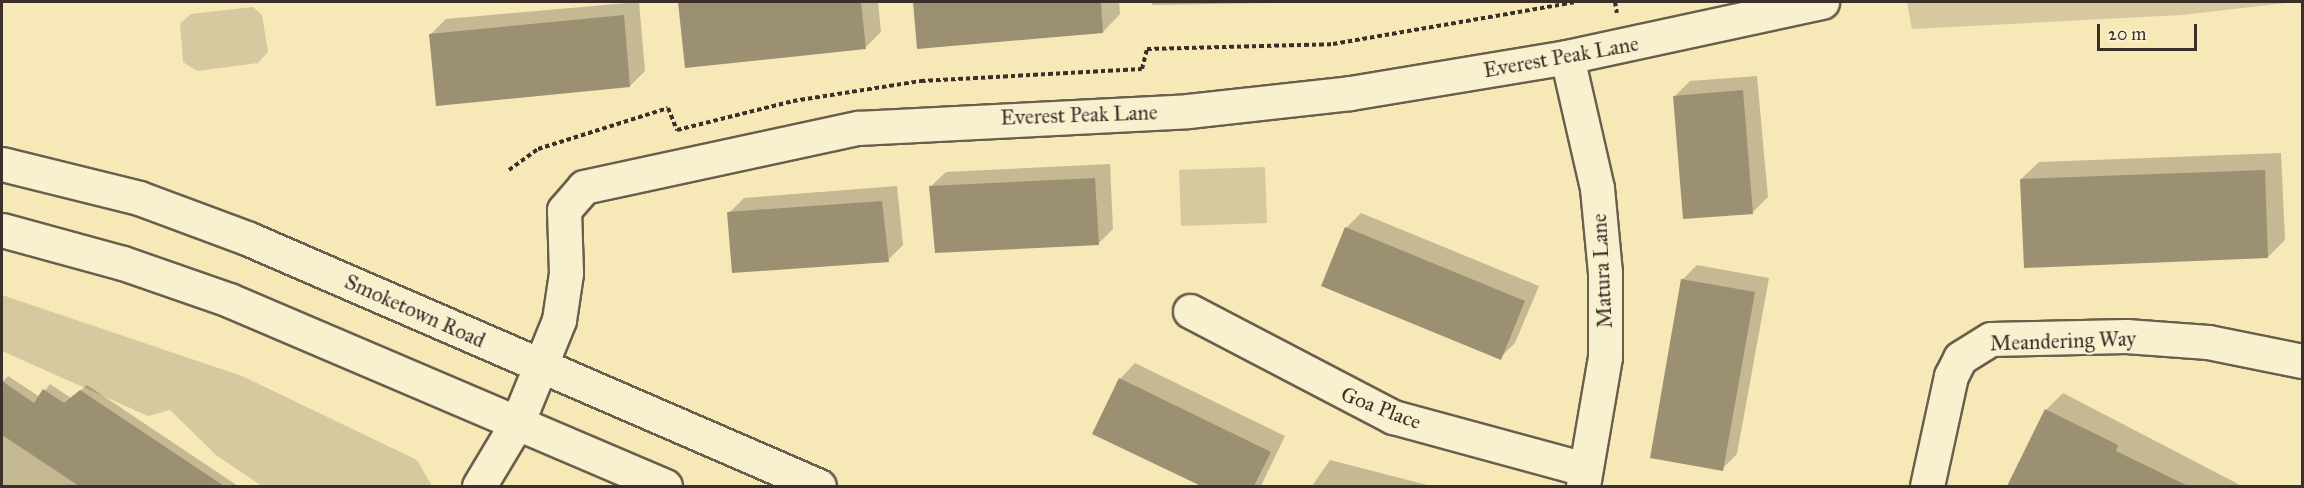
<!DOCTYPE html>
<html>
<head>
<meta charset="utf-8">
<style>
  body { margin:0 }
  #map { position:relative; width:2304px; height:488px; overflow:hidden; background:#f6e8b7; font-family:"IM FELL Great Primer",serif }
  div>[style] { position:absolute }
  .green>* { inset:0; background:#d6c99f }
  .shadow>* { inset:0; background:#0003 }
  .building>* { inset:0; background:#9c9073 }
  .path>* { height:4px; margin-top:-2px; transform-origin:0; background:repeating-linear-gradient(90deg,#3b3029 0 4.5px,transparent 0 7.5px) }
  .roads { filter:drop-shadow(2px 0 #6a5e4c) drop-shadow(-2px 0 #6a5e4c) drop-shadow(0 2px #6a5e4c) drop-shadow(0 -2px #6a5e4c) }
  .minor>* { height:33px; margin:-16.5px; padding:0 16.5px; transform-origin:16.5px; border-radius:16.5px; background:#f9f0d0 }
  span { translate:-50% -50%; white-space:nowrap; text-align:center; line-height:1.15; -webkit-text-stroke:4.5px #f9f0d0; paint-order:stroke }
  .street-label { font-size:21px; color:#3b3029 }
  .frame { position:absolute; inset:0; border:3px solid #3b3029; pointer-events:none }
  .scale { position:absolute; left:2097px; top:24px; width:100px; height:27px; box-sizing:border-box; border:3px solid #3b3029; border-top:0; padding-left:8px; font-size:18px; line-height:21px; white-space:nowrap; color:#3b3029; -webkit-text-stroke:4px #f9f0d0; paint-order:stroke }
</style>
</head>
<body>
<div id="map">
  <div class="green">
    <div style="clip-path:polygon(1907px 2px,2295px 2px,2181px 15px,1912px 29px)"></div>
    <div style="clip-path:polygon(253px 7px,262px 15px,268px 52px,258px 63px,197px 71px,183px 62px,180px 24px,191px 14px)"></div>
    <div style="clip-path:polygon(1265px 167px,1267px 223px,1181px 226px,1179px 170px)"></div>
    <div style="clip-path:polygon(2px 295px,242px 376px,417px 460px,432px 486px,262px 486px,216px 455px,170px 410px,148px 416px,2px 351px)"></div>
  </div>
  <div class="shadow">
    <div style="clip-path:polygon(639px 2px,645px 71px,630px 86px,431px 34px,446px 19px)"></div>
    <div style="clip-path:polygon(679px 2px,878px 2px,881px 32px,866px 47px,687px 67px)"></div>
    <div style="clip-path:polygon(915px 2px,1119px 2px,1120px 14px,1103px 32px,918px 46px)"></div>
    <div style="clip-path:polygon(1152px 2px,1336px 2px,1152px 5px)"></div>
    <div style="clip-path:polygon(1757px 76px,1768px 197px,1753px 212px,1675px 96px,1690px 81px)"></div>
    <div style="clip-path:polygon(2281px 153px,2285px 240px,2268px 257px,2021px 179px,2039px 162px)"></div>
    <div style="clip-path:polygon(1110px 164px,1113px 229px,1098px 244px,930px 187px,946px 172px)"></div>
    <div style="clip-path:polygon(897px 186px,903px 245px,888px 260px,729px 213px,744px 198px)"></div>
    <div style="clip-path:polygon(1361px 213px,1539px 286px,1515px 343px,1500px 358px,1346px 228px)"></div>
    <div style="clip-path:polygon(1697px 265px,1769px 278px,1737px 454px,1722px 469px,1682px 280px)"></div>
    <div style="clip-path:polygon(1135px 363px,1285px 436px,1261px 486px,1205px 486px,1094px 433px,1120px 379px)"></div>
    <div style="clip-path:polygon(8px 376px,40px 397px,50px 384px,71px 398px,87px 385px,238px 486px,2px 486px,2px 382px)"></div>
    <div style="clip-path:polygon(2063px 393px,2242px 486px,2009px 486px,2046px 410px)"></div>
    <div style="clip-path:polygon(1330px 460px,1431px 486px,1312px 486px)"></div>
  </div>
  <div class="building">
    <div style="clip-path:polygon(678px 2px,861px 2px,866px 49px,685px 68px)"></div>
    <div style="clip-path:polygon(913px 2px,1101px 2px,1103px 33px,917px 49px)"></div>
    <div style="clip-path:polygon(624px 15px,630px 87px,436px 106px,429px 34px)"></div>
    <div style="clip-path:polygon(1743px 90px,1753px 214px,1683px 219px,1673px 96px)"></div>
    <div style="clip-path:polygon(2265px 170px,2268px 258px,2024px 268px,2020px 179px)"></div>
    <div style="clip-path:polygon(1095px 178px,1099px 245px,935px 253px,929px 186px)"></div>
    <div style="clip-path:polygon(882px 201px,889px 262px,732px 273px,727px 212px)"></div>
    <div style="clip-path:polygon(1345px 227px,1525px 301px,1501px 360px,1321px 286px)"></div>
    <div style="clip-path:polygon(1681px 279px,1755px 292px,1723px 471px,1650px 458px)"></div>
    <div style="clip-path:polygon(1119px 378px,1271px 452px,1254px 486px,1201px 486px,1092px 434px)"></div>
    <div style="clip-path:polygon(2px 381px,34px 403px,43px 389px,64px 403px,80px 390px,224px 486px,79px 486px,2px 435px)"></div>
    <div style="clip-path:polygon(2045px 409px,2118px 445px,2116px 451px,2188px 486px,2007px 486px)"></div>
  </div>
  <div class="path">
    <div style="left:1615px;top:2px;width:11px;rotate:80deg"></div>
    <div style="left:509px;top:170px;width:36px;rotate:-36deg"></div>
    <div style="left:538px;top:149px;width:136px;rotate:-17.5deg"></div>
    <div style="left:668px;top:108px;width:24px;rotate:68deg"></div>
    <div style="left:677px;top:130px;width:120px;rotate:-14deg"></div>
    <div style="left:793px;top:101px;width:130px;rotate:-8.9deg"></div>
    <div style="left:921px;top:81px;width:221px;rotate:-3.1deg"></div>
    <div style="left:1142px;top:69px;width:21px;rotate:-76deg"></div>
    <div style="left:1147px;top:49px;width:186px;rotate:-1.5deg"></div>
    <div style="left:1333px;top:44px;width:246px;rotate:-9.8deg"></div>
  </div>
  <div class="roads">
    <div class="minor">
      <div style="left:1567px;top:57px;width:134px;rotate:77.1deg"></div>
      <div style="left:1597px;top:188px;width:84px;rotate:84.6deg"></div>
      <div style="left:1605px;top:272px;width:85px;rotate:90deg"></div>
      <div style="left:1605px;top:357px;width:131px;rotate:99.7deg"></div>
      <div style="left:2px;top:164px;width:141px;rotate:13.9deg"></div>
      <div style="left:139px;top:198px;width:117px;rotate:20.4deg"></div>
      <div style="left:249px;top:239px;width:621px;rotate:23.43deg"></div>
      <div style="left:2px;top:230px;width:125px;rotate:15.3deg"></div>
      <div style="left:123px;top:263px;width:112px;rotate:19.2deg"></div>
      <div style="left:229px;top:300px;width:474px;rotate:23.1deg"></div>
      <div style="left:1190px;top:311px;width:229px;rotate:27.6deg"></div>
      <div style="left:1393px;top:417px;width:199px;rotate:15.2deg"></div>
      <div style="left:479px;top:486px;width:76px;rotate:-59deg"></div>
      <div style="left:518px;top:421px;width:109px;rotate:-67.9deg"></div>
      <div style="left:559px;top:320px;width:48px;rotate:-81.5deg"></div>
      <div style="left:566px;top:273px;width:63px;rotate:-91.8deg"></div>
      <div style="left:564px;top:210px;width:30px;rotate:-49deg"></div>
      <div style="left:584px;top:187px;width:280px;rotate:-12.2deg"></div>
      <div style="left:858px;top:128px;width:330px;rotate:-2.9deg"></div>
      <div style="left:1188px;top:111px;width:163px;rotate:-6.3deg"></div>
      <div style="left:1350px;top:93px;width:220px;rotate:-9.4deg"></div>
      <div style="left:1567px;top:57px;width:261px;rotate:-12.2deg"></div>
      <div style="left:1927px;top:486px;width:113px;rotate:-77.7deg"></div>
      <div style="left:1951px;top:376px;width:20px;rotate:-63deg"></div>
      <div style="left:1960px;top:358px;width:36px;rotate:-32deg"></div>
      <div style="left:1991px;top:339px;width:135px;rotate:-1.3deg"></div>
      <div style="left:2126px;top:336px;width:82px;rotate:4.2deg"></div>
      <div style="left:2208px;top:342px;width:96px;rotate:11.4deg"></div>
    </div>
  </div>
  <div class="street-label">
    <span style="left:1561px;top:57px;rotate:-10deg">Everest Peak Lane</span>
    <span style="left:1079px;top:115px;rotate:-2deg">Everest Peak Lane</span>
    <span style="left:1602px;top:271px;rotate:-93deg">Matura Lane</span>
    <span style="left:415px;top:311px;rotate:24deg">Smoketown Road</span>
    <span style="left:2063px;top:341px;rotate:-2deg">Meandering Way</span>
    <span style="left:1381px;top:408px;rotate:21deg">Goa Place</span>
  </div>
  <div class="frame"></div>
  <div class="scale">20 m</div>
</div>
</body>
</html>
